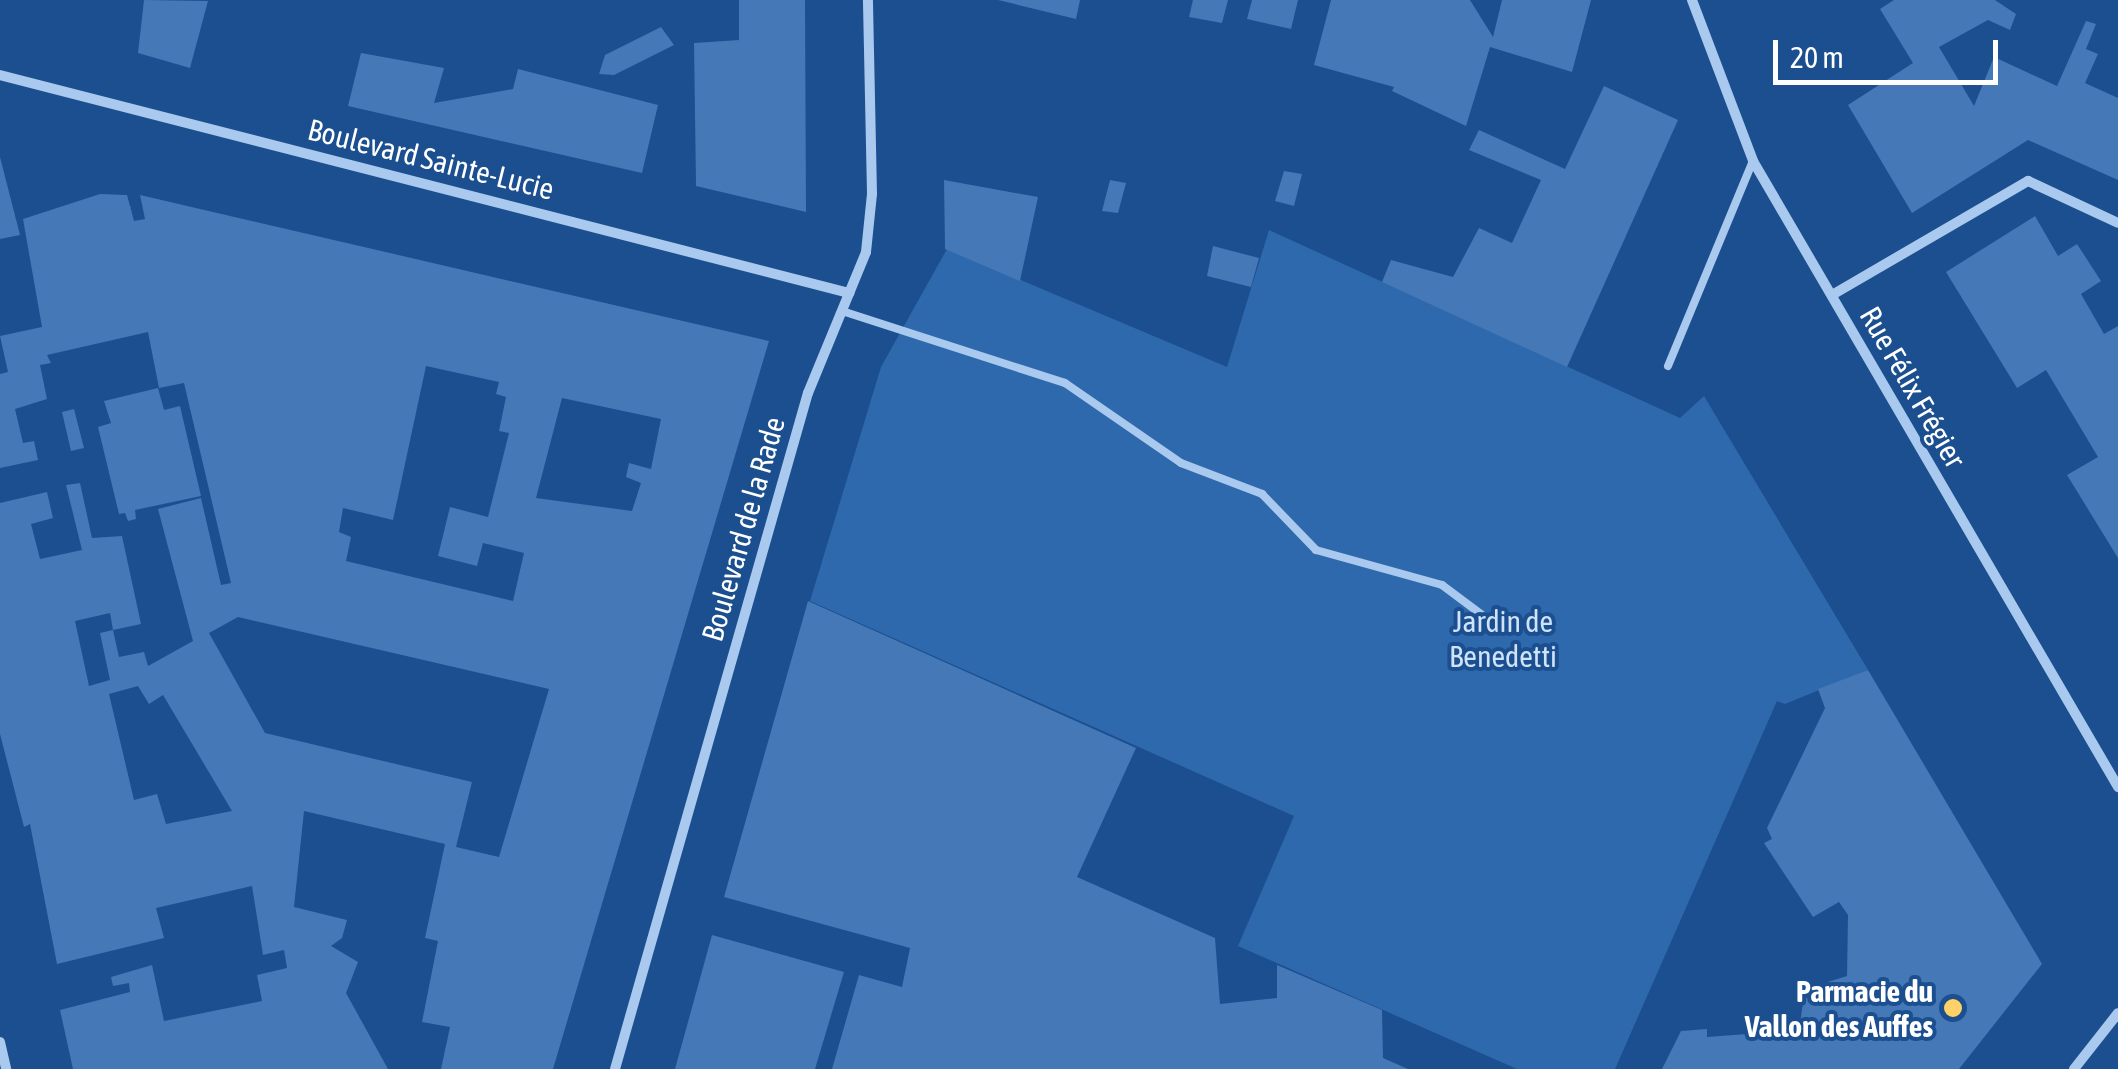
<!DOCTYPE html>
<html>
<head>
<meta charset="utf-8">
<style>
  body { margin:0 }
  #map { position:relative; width:2118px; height:1069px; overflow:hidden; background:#1b4f8f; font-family:"Asap Condensed",sans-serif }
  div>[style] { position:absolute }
  .green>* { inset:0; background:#2e69ad }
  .building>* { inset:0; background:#4478b7 }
  .lane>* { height:8px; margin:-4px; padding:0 4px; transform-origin:4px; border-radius:4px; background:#a9c9ee }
  .street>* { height:10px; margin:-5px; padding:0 5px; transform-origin:5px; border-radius:5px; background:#a9c9ee }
  .dots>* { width:28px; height:28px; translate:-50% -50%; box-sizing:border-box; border:5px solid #1b4f8f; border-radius:50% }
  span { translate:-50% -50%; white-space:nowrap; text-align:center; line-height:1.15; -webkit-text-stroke:8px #1b4f8f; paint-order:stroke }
  .street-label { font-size:30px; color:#fff }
  .park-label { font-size:30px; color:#cfe3fa }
  .poi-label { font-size:30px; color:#fff; font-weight:700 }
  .right { translate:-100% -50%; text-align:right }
  .scale { position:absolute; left:1773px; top:40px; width:225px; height:45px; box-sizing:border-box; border:5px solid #fff; border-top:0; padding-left:12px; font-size:30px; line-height:35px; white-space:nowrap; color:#fff; -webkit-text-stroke:8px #1b4f8f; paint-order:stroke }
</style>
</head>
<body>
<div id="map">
  <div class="green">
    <div style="clip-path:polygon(1269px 230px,1680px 418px,1704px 396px,1868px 670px,1785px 704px,1777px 701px,1615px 1069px,1517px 1069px,1238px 946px,1294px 816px,810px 601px,881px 367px,947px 249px,1227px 367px)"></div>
  </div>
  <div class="building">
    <div style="clip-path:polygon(144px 0,208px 1px,190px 68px,138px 53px)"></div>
    <div style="clip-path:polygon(739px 0,805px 0,806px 212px,696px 186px,694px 43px,739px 40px)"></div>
    <div style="clip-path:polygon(998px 0,1080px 0,1076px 19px)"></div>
    <div style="clip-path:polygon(1193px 0,1228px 0,1222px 23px,1189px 17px)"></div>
    <div style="clip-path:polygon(1252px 0,1298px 0,1291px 29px,1247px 19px)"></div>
    <div style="clip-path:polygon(1331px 0,1470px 0,1493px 37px,1502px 0,1591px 0,1572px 72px,1490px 47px,1466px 126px,1392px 91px,1394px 87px,1314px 65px)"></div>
    <div style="clip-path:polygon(1894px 0,1995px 0,2016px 14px,2010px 30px,1988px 20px,1939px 47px,1974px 106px,1994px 57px,2057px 86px,2086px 21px,2096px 24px,2086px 49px,2098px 54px,2085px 83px,2118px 98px,2118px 180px,2028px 140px,1912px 213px,1848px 105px,1913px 63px,1880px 9px)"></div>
    <div style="clip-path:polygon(661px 27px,674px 45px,614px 75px,599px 74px,605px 55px)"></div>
    <div style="clip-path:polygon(361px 53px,444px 68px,434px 103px,513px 89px,518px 69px,658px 105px,642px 173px,348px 106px)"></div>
    <div style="clip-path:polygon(1604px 86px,1678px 120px,1567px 367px,1382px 282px,1391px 260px,1453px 277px,1479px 228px,1512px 243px,1541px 180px,1469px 150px,1479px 130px,1565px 169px)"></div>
    <div style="clip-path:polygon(0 157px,20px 235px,0 239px)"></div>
    <div style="clip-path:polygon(1284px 171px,1302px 174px,1294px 206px,1275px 201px)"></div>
    <div style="clip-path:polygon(944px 180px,1038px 197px,1020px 281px,945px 249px)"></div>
    <div style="clip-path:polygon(1110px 180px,1126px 183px,1118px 213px,1102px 211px)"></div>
    <div style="clip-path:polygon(evenodd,100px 194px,127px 195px,134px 221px,145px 219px,140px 195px,769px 341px,553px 1069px,441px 1069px,450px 1027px,422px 1022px,438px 941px,425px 938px,445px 844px,304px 811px,294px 907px,347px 920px,342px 938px,331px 946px,358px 962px,346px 993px,388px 1069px,73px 1069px,60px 1010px,130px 992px,129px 983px,113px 986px,111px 977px,152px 965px,164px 1021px,262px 1001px,257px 975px,287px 968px,284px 950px,263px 955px,252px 886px,156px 908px,164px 938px,57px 964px,30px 824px,24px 827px,0 734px,0 503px,47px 492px,53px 518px,31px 524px,40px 559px,82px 550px,66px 485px,80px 483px,92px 538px,122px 536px,141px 624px,113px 630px,110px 613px,75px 621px,89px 686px,110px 680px,100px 633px,113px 630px,119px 657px,144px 652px,148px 666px,193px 641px,158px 509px,201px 498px,221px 585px,231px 583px,184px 383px,159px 388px,148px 332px,47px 355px,51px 363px,40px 365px,47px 399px,15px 409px,23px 443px,34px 441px,38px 460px,0 468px,0 374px,8px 372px,0 336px,42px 327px,23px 219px,100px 194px,426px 366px,499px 382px,496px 394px,506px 397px,499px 431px,509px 433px,488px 517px,450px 507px,438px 556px,477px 566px,483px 543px,524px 553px,513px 601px,346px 561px,351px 537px,339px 532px,343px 508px,393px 520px,426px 366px,100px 194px,562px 398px,661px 419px,651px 469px,629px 463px,626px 477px,641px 483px,632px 511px,536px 498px,562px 398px,100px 194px,238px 617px,549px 689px,499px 857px,456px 847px,472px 782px,265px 733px,209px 633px,238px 617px,100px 194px,138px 686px,149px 704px,163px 695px,232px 811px,166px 824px,157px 794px,134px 800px,109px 694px,138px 686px)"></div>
    <div style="clip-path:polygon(2035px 216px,2058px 256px,2077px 244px,2101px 281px,2081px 294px,2104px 334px,2118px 326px,2118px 558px,2067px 475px,2098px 457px,2046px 370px,2017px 388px,1946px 272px)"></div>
    <div style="clip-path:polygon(1213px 246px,1259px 258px,1251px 287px,1207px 276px)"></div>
    <div style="clip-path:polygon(158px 388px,164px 410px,180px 406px,201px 496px,135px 510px,136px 519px,128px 521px,125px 513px,119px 514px,98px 427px,111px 423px,104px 401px)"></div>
    <div style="clip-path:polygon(74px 409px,84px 448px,71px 451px,62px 412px)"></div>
    <div style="clip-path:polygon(808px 601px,1136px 748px,1077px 877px,1215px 938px,1220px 1004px,1277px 998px,1277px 965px,1382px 1010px,1383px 1058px,1408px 1069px,832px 1069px,859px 975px,902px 987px,910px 948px,724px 897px)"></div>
    <div style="clip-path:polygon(1868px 670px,2042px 964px,1959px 1069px,1662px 1069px,1681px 1031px,1707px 1029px,1707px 1037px,1799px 1030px,1805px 989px,1847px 976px,1848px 915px,1839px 902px,1813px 917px,1764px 843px,1772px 839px,1767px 828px,1825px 708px,1818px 689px)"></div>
    <div style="clip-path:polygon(712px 935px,844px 972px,815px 1069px,675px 1069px)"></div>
  </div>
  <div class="lane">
    <div style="left:842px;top:311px;width:234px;rotate:17.9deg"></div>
    <div style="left:1065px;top:383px;width:141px;rotate:34.6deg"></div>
    <div style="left:1181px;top:463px;width:87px;rotate:20.9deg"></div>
    <div style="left:1262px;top:494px;width:78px;rotate:46deg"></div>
    <div style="left:1316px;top:550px;width:131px;rotate:15.5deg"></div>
    <div style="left:1442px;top:585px;width:74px;rotate:36.7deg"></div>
    <div style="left:1668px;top:366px;width:222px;rotate:-67.5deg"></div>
  </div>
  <div class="street">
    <div style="left:1692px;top:0;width:172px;rotate:69.2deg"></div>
    <div style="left:1753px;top:161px;width:725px;rotate:59.75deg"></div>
    <div style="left:0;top:75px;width:877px;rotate:14.4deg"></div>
    <div style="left:1832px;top:295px;width:227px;rotate:-30.2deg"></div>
    <div style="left:2028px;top:181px;width:99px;rotate:25deg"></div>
    <div style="left:0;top:1042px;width:28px;rotate:77deg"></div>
    <div style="left:615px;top:1069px;width:703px;rotate:-74.07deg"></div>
    <div style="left:808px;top:393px;width:152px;rotate:-67.6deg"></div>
    <div style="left:866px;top:252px;width:58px;rotate:-84.1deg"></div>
    <div style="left:872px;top:194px;width:194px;rotate:-91.2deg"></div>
    <div style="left:2074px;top:1069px;width:71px;rotate:-51.8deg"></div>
  </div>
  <div class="dots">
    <div style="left:1953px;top:1008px;background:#ffd166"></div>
  </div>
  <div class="street-label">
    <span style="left:431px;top:159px;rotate:14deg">Boulevard Sainte-Lucie</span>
    <span style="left:1913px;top:387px;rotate:60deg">Rue Félix Frégier</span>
    <span style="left:743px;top:529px;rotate:-74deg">Boulevard de la Rade</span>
  </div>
  <div class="park-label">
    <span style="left:1503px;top:638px">Jardin de<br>Benedetti</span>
  </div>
  <div class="poi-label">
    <span class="right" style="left:1933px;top:1008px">Parmacie du<br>Vallon des Auffes</span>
  </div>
  <div class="scale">20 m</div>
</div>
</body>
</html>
